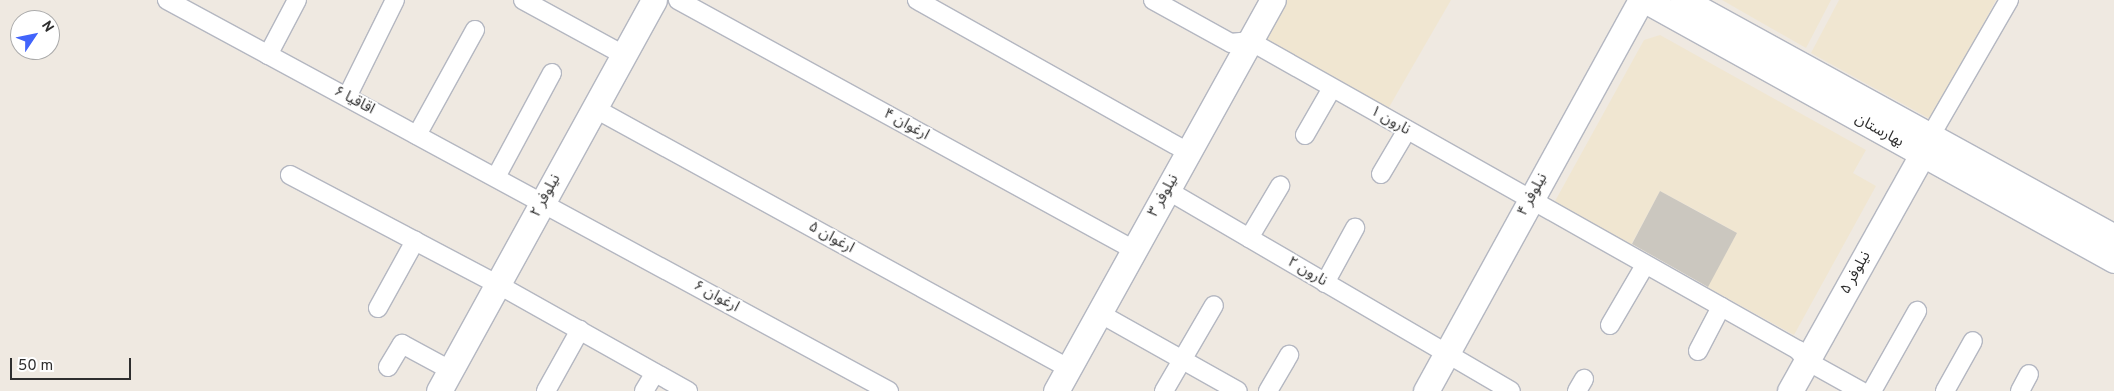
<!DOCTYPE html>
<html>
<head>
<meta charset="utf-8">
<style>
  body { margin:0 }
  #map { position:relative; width:2114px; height:391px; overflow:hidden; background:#efe9e1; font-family:Overpass,"Noto Sans Arabic",sans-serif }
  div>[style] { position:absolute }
  .education>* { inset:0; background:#f0e6d1 }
  .building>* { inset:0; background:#cbc7bf }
  .roads { filter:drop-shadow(1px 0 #b4b7c1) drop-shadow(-1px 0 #b4b7c1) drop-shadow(0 1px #b4b7c1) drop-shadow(0 -1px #b4b7c1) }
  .street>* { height:18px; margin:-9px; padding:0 9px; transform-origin:9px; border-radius:9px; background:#fff }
  .secondary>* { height:25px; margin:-12.5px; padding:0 12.5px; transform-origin:12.5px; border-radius:12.5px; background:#fff }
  span { translate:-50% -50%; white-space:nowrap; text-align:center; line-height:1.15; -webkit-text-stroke:4px #fff; paint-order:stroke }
  .street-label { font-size:15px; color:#2e2e2e }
  .north { position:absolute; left:10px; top:10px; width:50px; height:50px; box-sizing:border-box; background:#fff; border:1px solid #ababab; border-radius:50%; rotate:56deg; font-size:14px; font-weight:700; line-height:20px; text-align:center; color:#2e2e2e }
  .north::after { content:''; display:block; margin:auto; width:18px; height:22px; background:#4264fb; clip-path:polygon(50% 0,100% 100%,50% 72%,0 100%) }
  .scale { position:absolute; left:10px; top:358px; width:121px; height:22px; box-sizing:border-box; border:2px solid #2e2e2e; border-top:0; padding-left:6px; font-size:15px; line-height:18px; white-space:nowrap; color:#2e2e2e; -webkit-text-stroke:4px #fff; paint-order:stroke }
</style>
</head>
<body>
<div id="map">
  <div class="education">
    <div style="clip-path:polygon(1286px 0,1451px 0,1388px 109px,1263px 39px)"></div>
    <div style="clip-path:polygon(1722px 0,1831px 0,1806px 48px)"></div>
    <div style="clip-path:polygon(1839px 0,1996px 0,1932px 120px,1811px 53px)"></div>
    <div style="clip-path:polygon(1660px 35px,1866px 150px,1853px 173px,1876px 186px,1794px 335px,1707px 287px,1737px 233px,1705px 215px,1660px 191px,1631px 245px,1554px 203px,1644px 40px)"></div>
  </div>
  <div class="building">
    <div style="clip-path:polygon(1660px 191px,1737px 233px,1708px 287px,1632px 244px)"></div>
  </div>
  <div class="roads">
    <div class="street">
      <div style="left:167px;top:0;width:821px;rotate:28.44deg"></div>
      <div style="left:523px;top:0;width:115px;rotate:28.6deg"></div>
      <div style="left:678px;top:0;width:520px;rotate:28.73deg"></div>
      <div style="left:917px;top:0;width:311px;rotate:29.3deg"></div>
      <div style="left:1153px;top:0;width:89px;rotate:28.9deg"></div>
      <div style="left:1231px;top:43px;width:19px;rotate:-6deg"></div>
      <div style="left:1250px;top:41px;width:629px;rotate:29.42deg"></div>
      <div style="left:1798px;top:350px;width:14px;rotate:51deg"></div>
      <div style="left:1807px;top:361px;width:62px;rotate:29.1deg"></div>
      <div style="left:268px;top:55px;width:62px;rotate:-62.2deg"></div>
      <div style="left:347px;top:97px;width:108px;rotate:-63.7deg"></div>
      <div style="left:594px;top:108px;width:541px;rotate:28.75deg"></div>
      <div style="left:417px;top:135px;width:120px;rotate:-61.1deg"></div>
      <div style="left:1305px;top:135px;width:54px;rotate:-60.1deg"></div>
      <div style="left:1931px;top:135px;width:156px;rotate:-60deg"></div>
      <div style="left:1381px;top:174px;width:51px;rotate:-59.4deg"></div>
      <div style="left:290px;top:175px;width:234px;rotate:27.8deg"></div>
      <div style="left:497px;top:284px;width:219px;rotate:29.3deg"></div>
      <div style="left:496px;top:177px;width:118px;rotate:-61.7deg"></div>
      <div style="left:1167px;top:190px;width:398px;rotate:30.3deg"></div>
      <div style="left:1249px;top:238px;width:61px;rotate:-59.2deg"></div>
      <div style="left:1325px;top:283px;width:63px;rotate:-61.4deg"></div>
      <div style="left:378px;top:308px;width:77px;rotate:-61.1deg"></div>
      <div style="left:1099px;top:313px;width:159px;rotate:29.3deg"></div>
      <div style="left:1610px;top:325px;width:69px;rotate:-59.7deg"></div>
      <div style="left:1698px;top:351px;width:50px;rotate:-62.4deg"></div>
      <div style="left:388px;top:367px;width:27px;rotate:-59deg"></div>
      <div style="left:402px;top:344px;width:55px;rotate:28.4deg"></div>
      <div style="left:546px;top:391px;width:70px;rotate:-60.9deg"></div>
      <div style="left:644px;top:391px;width:21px;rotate:-59deg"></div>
      <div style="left:1164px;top:391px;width:99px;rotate:-59.8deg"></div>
      <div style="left:1268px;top:391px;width:42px;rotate:-59.7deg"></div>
      <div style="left:1577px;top:391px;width:14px;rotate:-60deg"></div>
      <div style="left:1872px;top:391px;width:92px;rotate:-60.6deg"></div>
      <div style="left:1945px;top:391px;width:57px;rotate:-60.8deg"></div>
      <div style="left:2020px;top:391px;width:19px;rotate:-62deg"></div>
    </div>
    <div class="secondary">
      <div style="left:1645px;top:0;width:536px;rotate:29deg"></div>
      <div style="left:1683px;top:0;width:492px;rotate:28.8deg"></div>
      <div style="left:439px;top:391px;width:446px;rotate:-61.2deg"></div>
      <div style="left:1056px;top:391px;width:447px;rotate:-61deg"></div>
      <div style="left:1426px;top:391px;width:446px;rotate:-61.2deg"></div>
      <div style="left:1790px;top:391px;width:270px;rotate:-60.8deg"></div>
    </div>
  </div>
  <div class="street-label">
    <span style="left:354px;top:101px;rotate:28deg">اقاقیا ۶</span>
    <span style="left:1390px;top:121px;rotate:30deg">نارون ۱</span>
    <span style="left:906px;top:125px;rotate:29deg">ارغوان ۴</span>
    <span style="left:1879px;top:131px;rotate:29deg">بهارستان</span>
    <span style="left:1533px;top:195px;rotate:-61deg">نیلوفر ۴</span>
    <span style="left:546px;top:196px;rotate:-61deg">نیلوفر ۲</span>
    <span style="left:1164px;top:196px;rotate:-61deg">نیلوفر ۳</span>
    <span style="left:831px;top:238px;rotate:29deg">ارغوان ۵</span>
    <span style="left:1307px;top:272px;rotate:31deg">نارون ۲</span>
    <span style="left:1856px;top:273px;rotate:-61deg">نیلوفر ۵</span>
    <span style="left:716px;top:297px;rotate:29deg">ارغوان ۶</span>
  </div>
  <div class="north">N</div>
  <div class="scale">50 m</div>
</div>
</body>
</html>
